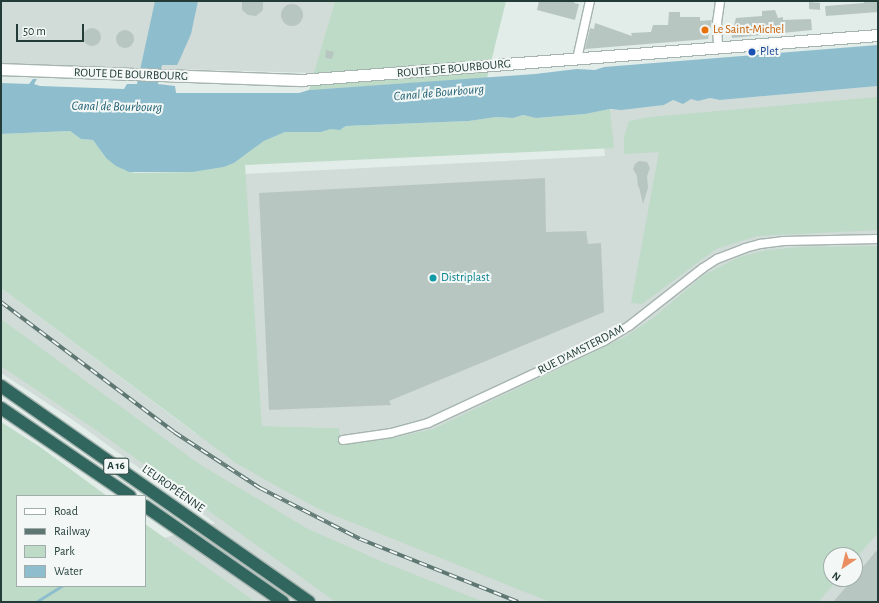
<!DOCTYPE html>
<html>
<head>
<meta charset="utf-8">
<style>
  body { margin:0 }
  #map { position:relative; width:879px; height:603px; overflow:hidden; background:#e2ece8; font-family:"Alegreya Sans",sans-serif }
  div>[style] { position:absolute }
  .built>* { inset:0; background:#d1dbd7 }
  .green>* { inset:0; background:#bddbc7 }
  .water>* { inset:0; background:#8ebecd }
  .stream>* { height:2.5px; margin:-1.25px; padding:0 1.25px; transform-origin:1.25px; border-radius:1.25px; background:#8ebecd }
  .building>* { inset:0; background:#b8c6c1 }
  .round { border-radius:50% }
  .roads { filter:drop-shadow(1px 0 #a5b4af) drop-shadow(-1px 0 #a5b4af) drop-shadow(0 1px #a5b4af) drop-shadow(0 -1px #a5b4af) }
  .minor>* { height:8px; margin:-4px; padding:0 4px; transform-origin:4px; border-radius:4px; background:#fff }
  .secondary>* { height:11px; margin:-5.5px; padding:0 5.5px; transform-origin:5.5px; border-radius:5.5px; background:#fff }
  .motorway>* { height:12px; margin:-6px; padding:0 6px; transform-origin:6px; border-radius:6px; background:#31665f }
  .rail>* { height:4px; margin-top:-2px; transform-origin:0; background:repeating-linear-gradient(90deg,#f3f8f6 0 8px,#5e7772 0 16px); box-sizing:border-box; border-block:1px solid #5e7772 }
  .dots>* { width:11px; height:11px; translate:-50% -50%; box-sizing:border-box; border:2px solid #f3f8f6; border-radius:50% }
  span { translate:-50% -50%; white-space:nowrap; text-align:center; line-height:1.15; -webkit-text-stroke:4px #f3f8f6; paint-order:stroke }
  .shield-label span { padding:1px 3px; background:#f3f8f6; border:1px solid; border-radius:3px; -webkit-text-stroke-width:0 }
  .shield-label { font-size:11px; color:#233c37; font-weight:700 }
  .food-label { font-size:12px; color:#c56008 }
  .left { translate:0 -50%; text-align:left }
  .transit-label { font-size:12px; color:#164399 }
  .street-label { font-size:12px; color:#233c37 }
  .culture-label { font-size:12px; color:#0d838f }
  .water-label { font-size:13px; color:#216074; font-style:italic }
  .frame { position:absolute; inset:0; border:2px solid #233c37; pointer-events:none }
  .legend { position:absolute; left:16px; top:495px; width:130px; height:92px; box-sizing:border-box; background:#f3f8f6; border:1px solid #a0adaa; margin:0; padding:5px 7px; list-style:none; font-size:12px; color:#233c37 }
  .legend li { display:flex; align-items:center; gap:8px; height:20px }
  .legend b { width:20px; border:1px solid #a0adaa }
  .north { position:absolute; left:823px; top:547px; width:40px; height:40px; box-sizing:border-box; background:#f3f8f6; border:1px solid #a0adaa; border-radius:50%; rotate:215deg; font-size:11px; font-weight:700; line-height:16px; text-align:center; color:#233c37 }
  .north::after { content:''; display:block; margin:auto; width:14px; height:18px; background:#ea8e62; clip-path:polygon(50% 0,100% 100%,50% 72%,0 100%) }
  .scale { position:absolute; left:16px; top:24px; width:68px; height:18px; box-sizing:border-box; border:2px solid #233c37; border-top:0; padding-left:5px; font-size:12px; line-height:14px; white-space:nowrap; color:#233c37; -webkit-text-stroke:3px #f3f8f6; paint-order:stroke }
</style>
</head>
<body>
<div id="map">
  <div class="built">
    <div style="clip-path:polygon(1px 1px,335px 1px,315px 73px,1px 64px)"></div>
    <div style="clip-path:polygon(evenodd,878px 86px,878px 602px,256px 602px,164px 538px,215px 523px,73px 420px,1px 373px,1px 288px,195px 433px,339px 428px,262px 426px,245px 174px,605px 156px,600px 111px,664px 105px,673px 100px,677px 102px,691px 99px,698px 101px,710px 98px,720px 100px,878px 86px,831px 555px,855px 555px,855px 579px,831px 579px,831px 555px)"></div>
  </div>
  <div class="green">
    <div style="clip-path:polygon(335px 1px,506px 1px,487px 78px,309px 90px)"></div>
    <div style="clip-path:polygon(878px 97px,878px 230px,757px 236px,716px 249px,642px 304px,631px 303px,659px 152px,624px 154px,624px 137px,629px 121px,650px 117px)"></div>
    <div style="clip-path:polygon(610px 109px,614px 148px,245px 165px,262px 426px,339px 428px,341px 445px,389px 439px,433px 429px,625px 337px,653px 318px,704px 275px,739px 257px,768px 250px,801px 247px,878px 246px,878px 533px,855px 559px,855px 555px,831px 555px,831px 579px,838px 579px,818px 602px,550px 602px,321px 510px,280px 488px,236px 463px,1px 288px,1px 134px,70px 131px,81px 139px,93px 140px,106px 158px,124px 170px,135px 173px,193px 172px,224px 167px,234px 163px,264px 141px,285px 132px,321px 132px,331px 129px,342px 129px,346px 126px,469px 121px,496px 117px,513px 118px,523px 115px,536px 118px,585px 114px)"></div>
    <div style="clip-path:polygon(1px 319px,199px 464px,308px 529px,383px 562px,484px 602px,336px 602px,96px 430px,1px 366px)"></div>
    <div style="clip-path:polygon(1px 422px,40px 447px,107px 496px,17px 496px,17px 586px,145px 586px,145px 524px,256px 602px,1px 602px)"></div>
  </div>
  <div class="water">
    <div style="clip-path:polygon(155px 1px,198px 1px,191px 34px,180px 59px,177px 65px,162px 65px,158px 84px,175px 86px,176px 93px,299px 93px,309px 90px,535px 74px,577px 69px,595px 70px,604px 67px,878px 45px,878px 86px,720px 100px,710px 98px,698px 101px,691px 99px,683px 104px,673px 100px,664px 105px,621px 110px,610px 109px,585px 114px,536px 118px,523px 115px,513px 118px,496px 117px,469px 121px,346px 126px,340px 130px,331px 129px,321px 132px,285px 132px,264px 141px,234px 163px,224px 167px,193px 172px,129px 172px,116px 166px,106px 158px,93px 140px,81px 139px,70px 131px,1px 134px,1px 83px,29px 84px,33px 79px,37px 79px,34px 84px,40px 86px,124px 89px,127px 84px,137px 84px)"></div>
  </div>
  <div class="stream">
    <div style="left:36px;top:602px;width:31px;rotate:-32deg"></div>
  </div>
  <div class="building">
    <div style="clip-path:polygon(242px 1px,263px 1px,263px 10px,256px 16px,248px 15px,242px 10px)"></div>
    <div style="clip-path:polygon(539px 1px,575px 1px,574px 3px,579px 4px,575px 20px,537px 10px)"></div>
    <div style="clip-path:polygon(865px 1px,878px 1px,878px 12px,826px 16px,825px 6px,864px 3px)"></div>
    <div style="clip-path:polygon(809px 2px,820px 3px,820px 10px,809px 9px)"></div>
    <div class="round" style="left:281px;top:4px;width:22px;height:22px"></div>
    <div style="clip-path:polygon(775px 10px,778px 18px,783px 17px,783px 20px,811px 19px,812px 30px,732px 38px,732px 25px,734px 25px,736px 18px,762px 16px,762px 11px)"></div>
    <div style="clip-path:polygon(669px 12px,680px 12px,680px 17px,700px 17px,700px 21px,712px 20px,708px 39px,585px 49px,590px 28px,594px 29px,595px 23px,632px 36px,631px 33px,651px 32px,653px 25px,668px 25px)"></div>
    <div class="round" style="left:83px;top:28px;width:18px;height:18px"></div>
    <div class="round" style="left:116px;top:30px;width:18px;height:18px"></div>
    <div style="clip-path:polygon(326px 50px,334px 52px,332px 59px,325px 58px)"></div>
    <div style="clip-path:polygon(639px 161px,647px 162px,650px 168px,647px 176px,648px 188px,643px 204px,639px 187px,638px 187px,637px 176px,633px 169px,635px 164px)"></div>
    <div style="clip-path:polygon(545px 178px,546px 232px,586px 231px,588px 244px,601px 243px,604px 312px,389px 401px,391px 405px,269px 410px,259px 193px)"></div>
    <div style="clip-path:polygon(878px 549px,878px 602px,833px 602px,853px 579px,855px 579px,855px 576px)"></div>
  </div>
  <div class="roads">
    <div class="minor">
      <div style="left:718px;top:48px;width:25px;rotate:-92deg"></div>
      <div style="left:717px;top:23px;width:22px;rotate:-82deg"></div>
      <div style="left:577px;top:59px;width:59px;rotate:-77.4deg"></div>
      <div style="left:343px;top:440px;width:49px;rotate:-8.3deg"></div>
      <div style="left:391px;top:433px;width:38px;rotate:-15deg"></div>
      <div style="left:428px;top:423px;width:194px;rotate:-25deg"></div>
      <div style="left:604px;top:341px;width:29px;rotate:-31deg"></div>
      <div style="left:629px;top:326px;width:94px;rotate:-38.1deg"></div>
      <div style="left:703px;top:268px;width:17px;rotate:-33deg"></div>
      <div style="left:717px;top:259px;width:30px;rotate:-21deg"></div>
      <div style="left:745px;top:248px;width:16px;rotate:-15deg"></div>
      <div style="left:760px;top:244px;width:24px;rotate:-7deg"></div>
      <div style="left:784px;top:241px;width:94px;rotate:-1.2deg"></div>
    </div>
    <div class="secondary">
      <div style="left:1px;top:69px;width:299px;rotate:2.1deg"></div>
      <div style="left:300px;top:80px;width:580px;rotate:-4.45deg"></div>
    </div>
    <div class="motorway">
      <div style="left:1px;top:386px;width:376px;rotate:35deg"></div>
      <div style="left:1px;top:408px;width:156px;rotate:34.3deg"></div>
      <div style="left:145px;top:506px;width:168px;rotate:34.8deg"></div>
    </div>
  </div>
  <div class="rail">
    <div style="left:1px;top:302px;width:216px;rotate:36.9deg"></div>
    <div style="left:174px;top:432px;width:103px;rotate:33.1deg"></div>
    <div style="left:260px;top:488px;width:112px;rotate:27deg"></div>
    <div style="left:360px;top:539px;width:170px;rotate:21.7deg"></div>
  </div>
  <div class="dots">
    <div style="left:705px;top:30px;background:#e8710a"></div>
    <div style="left:752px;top:52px;background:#1a4fb4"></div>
    <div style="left:433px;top:278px;background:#0f9aa8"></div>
  </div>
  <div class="shield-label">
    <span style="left:116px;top:466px">A 16</span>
  </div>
  <div class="food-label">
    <span class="left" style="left:713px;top:30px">Le Saint-Michel</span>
  </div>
  <div class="transit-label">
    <span class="left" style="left:760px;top:52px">Plet</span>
  </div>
  <div class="street-label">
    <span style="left:454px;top:69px;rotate:-5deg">ROUTE DE BOURBOURG</span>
    <span style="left:131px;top:75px;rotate:2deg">ROUTE DE BOURBOURG</span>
    <span style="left:581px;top:350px;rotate:-27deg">RUE D'AMSTERDAM</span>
    <span style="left:173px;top:489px;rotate:35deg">L'EUROPÉENNE</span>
  </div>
  <div class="culture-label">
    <span class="left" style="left:441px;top:278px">Distriplast</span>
  </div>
  <div class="water-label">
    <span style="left:439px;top:94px;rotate:-5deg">Canal de Bourbourg</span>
    <span style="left:117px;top:108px;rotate:1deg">Canal de Bourbourg</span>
  </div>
  <div class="frame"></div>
  <ul class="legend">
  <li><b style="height:5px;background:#fff"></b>Road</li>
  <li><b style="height:5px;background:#5e7772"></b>Railway</li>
  <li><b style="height:11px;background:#bddbc7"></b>Park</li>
  <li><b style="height:11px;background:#8ebecd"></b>Water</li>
  </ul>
  <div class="north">N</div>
  <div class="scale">50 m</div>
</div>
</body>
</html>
